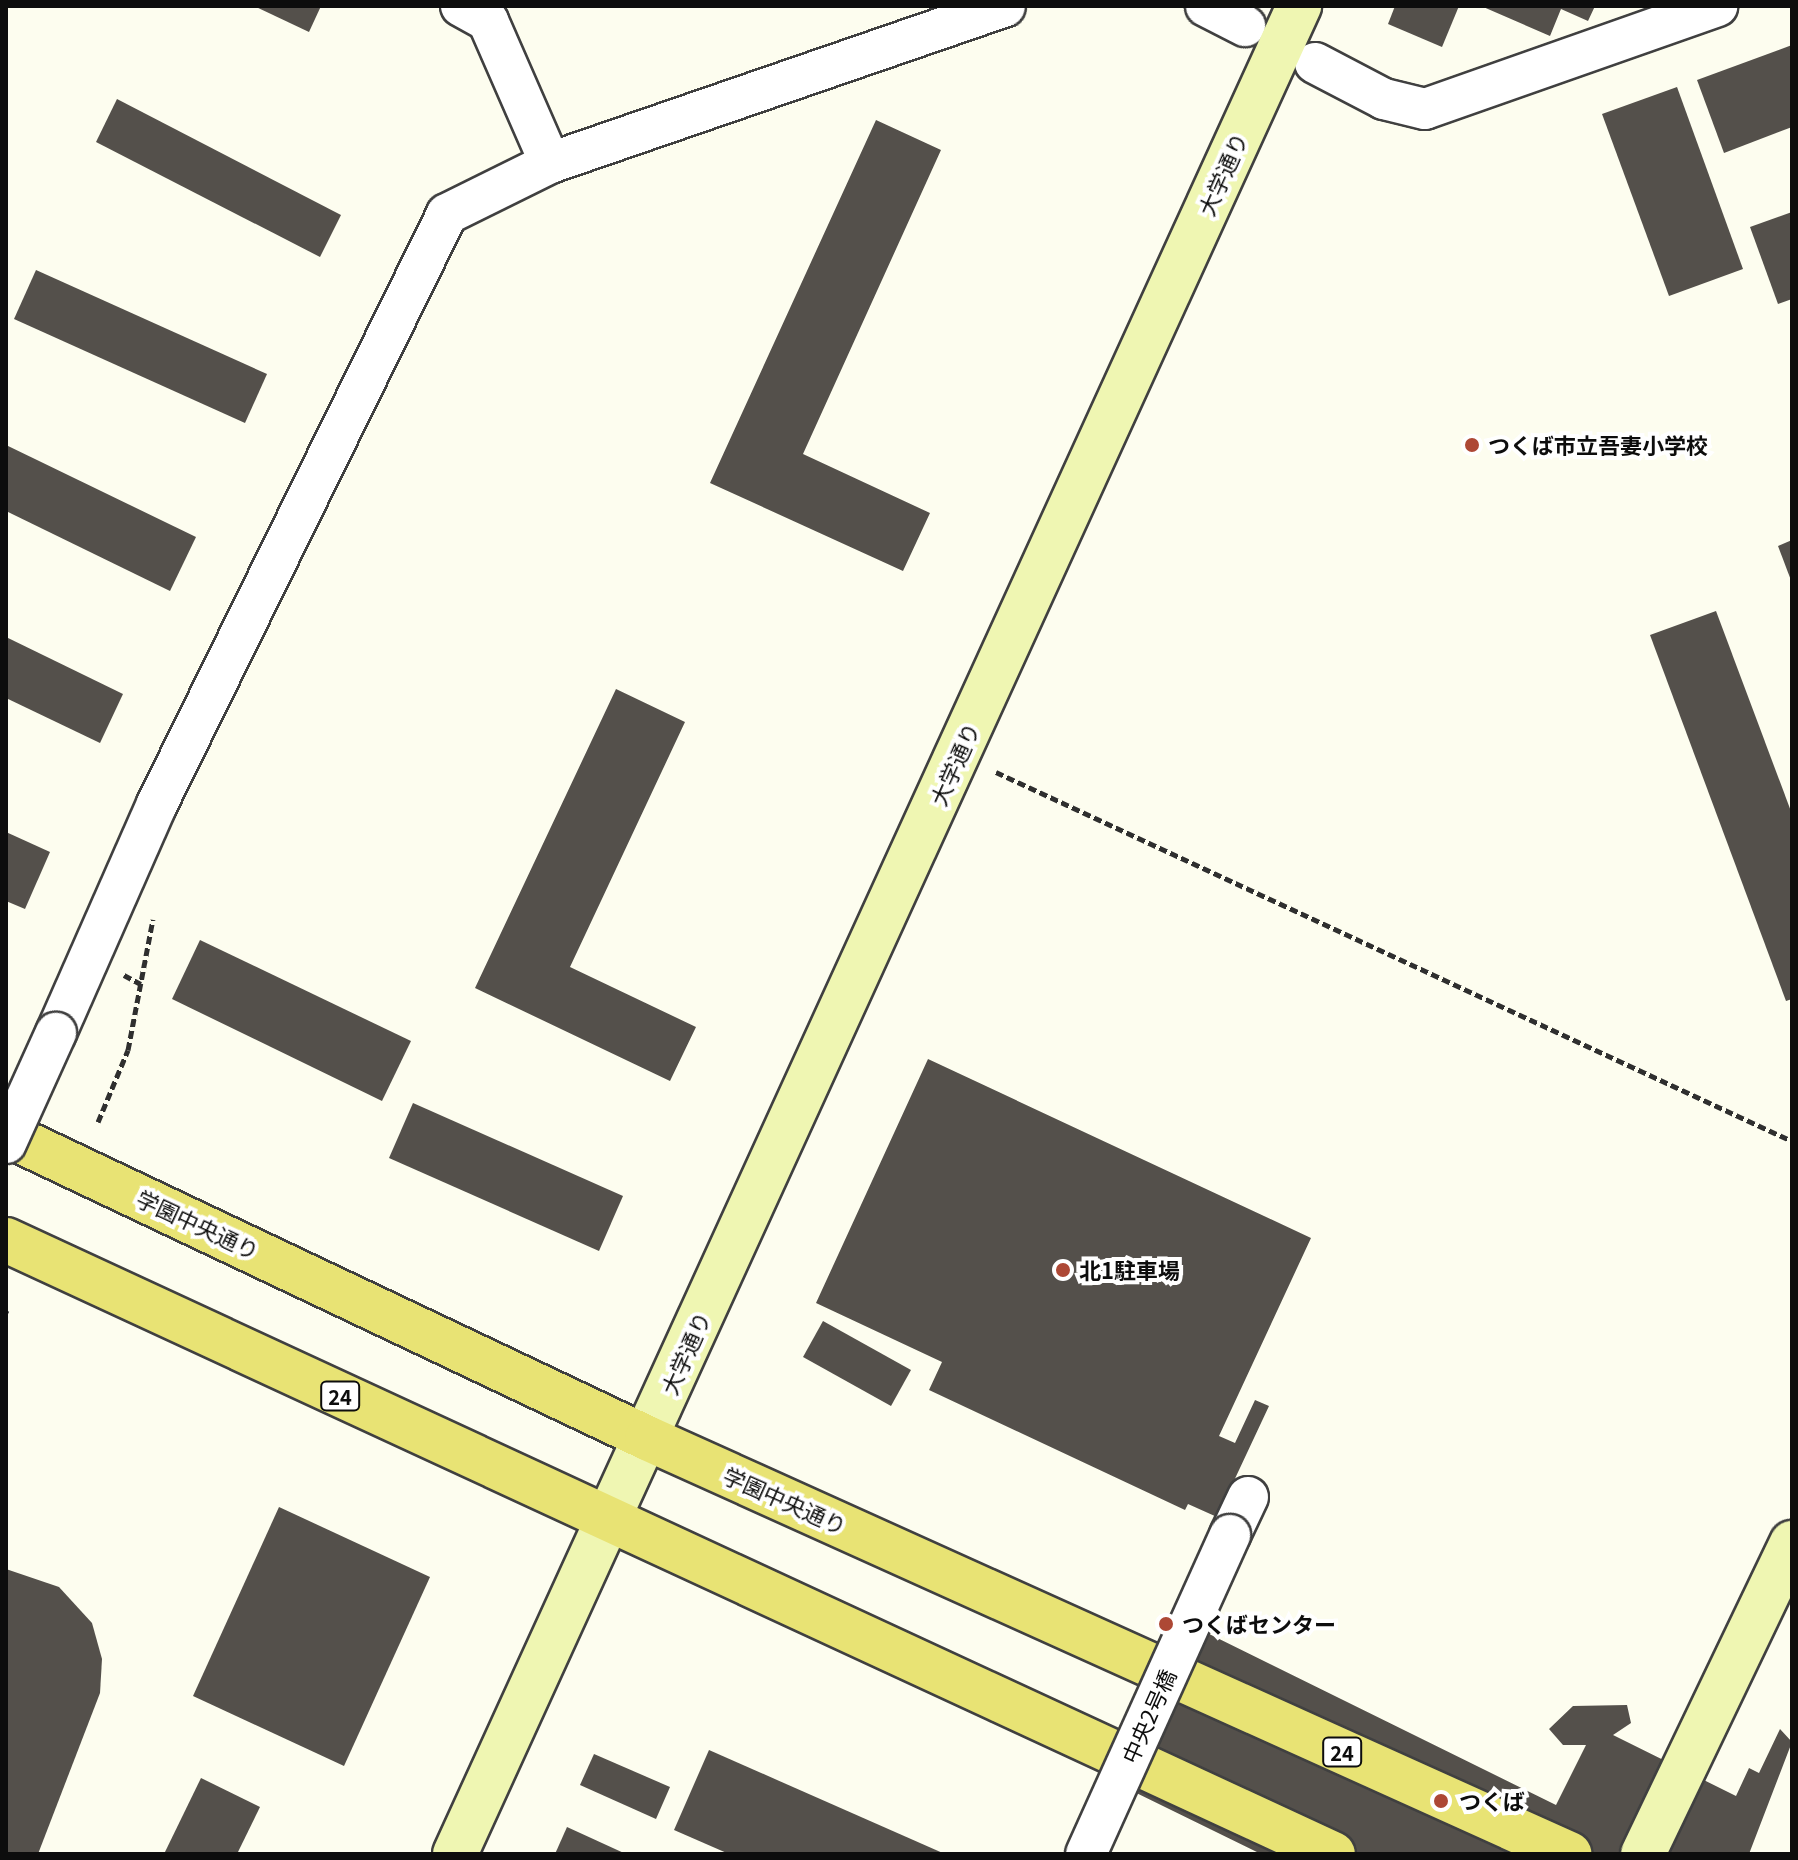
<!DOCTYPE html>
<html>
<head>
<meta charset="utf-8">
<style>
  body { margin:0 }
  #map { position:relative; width:1798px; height:1860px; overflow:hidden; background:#fdfdef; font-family:Georgia,"Noto Sans JP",serif }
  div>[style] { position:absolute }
  .building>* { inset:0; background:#54504b }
  .path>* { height:5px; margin-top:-2.5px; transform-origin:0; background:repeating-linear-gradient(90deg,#2f2f2f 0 8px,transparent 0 12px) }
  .roads { filter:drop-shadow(2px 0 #404040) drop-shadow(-2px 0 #404040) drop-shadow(0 2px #404040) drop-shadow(0 -2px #404040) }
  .street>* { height:40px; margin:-20px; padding:0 20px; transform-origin:20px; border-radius:20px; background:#fff }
  .secondary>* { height:44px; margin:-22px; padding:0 22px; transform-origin:22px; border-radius:22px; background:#eff6b2 }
  .primary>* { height:44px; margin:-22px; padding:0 22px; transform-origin:22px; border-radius:22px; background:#e8e374 }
  .bridges { filter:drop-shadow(2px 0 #404040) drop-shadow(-2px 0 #404040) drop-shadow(0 2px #404040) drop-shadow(0 -2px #404040) }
  .street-bridge>* { height:40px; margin:-20px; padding:0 20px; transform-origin:20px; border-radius:20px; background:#fff }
  .dots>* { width:22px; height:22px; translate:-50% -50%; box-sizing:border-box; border:4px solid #fff; border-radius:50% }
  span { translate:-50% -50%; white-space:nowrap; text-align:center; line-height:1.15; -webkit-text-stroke:8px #fff; paint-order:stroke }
  .shield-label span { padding:2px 6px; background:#fff; border:2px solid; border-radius:6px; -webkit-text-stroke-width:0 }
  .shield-label { font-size:20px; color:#0d0d0d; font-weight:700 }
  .street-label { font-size:22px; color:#0d0d0d }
  .poi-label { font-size:22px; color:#0d0d0d; font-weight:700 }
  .left { translate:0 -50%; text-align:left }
  .frame { position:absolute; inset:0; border:8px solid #0d0d0d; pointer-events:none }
</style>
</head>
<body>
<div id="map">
  <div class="building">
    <div style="clip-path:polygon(254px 6px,321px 6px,309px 32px)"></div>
    <div style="clip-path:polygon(1395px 6px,1459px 6px,1442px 47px,1388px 24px)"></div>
    <div style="clip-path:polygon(1481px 6px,1595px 6px,1588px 21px,1561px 9px,1550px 36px)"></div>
    <div style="clip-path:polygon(1792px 45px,1792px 127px,1724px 153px,1697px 80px)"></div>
    <div style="clip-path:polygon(1677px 87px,1743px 269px,1669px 296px,1602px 114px)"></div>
    <div style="clip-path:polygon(117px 99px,341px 215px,320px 257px,96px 142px)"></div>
    <div style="clip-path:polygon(876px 120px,941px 150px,803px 454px,930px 513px,903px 571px,710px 483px)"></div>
    <div style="clip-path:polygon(1792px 212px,1792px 299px,1778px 304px,1750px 227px)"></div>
    <div style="clip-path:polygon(36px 270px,267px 374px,245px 423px,14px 319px)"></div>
    <div style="clip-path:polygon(6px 445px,196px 537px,170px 591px,6px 511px)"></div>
    <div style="clip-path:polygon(1792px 540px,1792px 583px,1778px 546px)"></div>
    <div style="clip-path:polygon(1716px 611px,1792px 814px,1792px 999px,1786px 1001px,1650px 635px)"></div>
    <div style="clip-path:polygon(6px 637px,123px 694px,100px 743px,6px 698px)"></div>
    <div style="clip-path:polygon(616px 689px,685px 722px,570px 967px,696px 1027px,670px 1081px,475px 988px)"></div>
    <div style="clip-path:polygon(6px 832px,50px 852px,25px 909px,6px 901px)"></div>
    <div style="clip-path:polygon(200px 940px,411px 1041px,382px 1101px,172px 999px)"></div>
    <div style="clip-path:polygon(928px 1059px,1311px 1238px,1219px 1436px,1235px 1443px,1255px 1400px,1269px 1406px,1217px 1517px,1188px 1504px,1185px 1510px,929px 1390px,942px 1362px,816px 1303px)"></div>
    <div style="clip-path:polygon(413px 1103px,623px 1196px,599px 1251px,389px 1158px)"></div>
    <div style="clip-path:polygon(823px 1321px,911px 1370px,891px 1406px,803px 1357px)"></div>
    <div style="clip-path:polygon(279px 1507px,430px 1577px,344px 1766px,193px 1696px)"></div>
    <div style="clip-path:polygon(6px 1569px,59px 1587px,92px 1623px,102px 1659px,100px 1693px,38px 1854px,6px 1854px)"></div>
    <div style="clip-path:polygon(1195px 1627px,1556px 1805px,1586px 1745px,1563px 1745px,1549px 1729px,1573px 1706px,1627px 1705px,1631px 1723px,1613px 1735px,1736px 1796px,1749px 1768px,1759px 1773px,1780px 1729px,1792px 1742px,1749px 1854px,1261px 1854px,1118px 1784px)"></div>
    <div style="clip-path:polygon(709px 1750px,945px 1854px,729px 1854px,674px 1830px)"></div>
    <div style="clip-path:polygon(594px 1754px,670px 1787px,656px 1819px,580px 1785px)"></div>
    <div style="clip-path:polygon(201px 1778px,260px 1807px,237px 1854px,164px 1854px)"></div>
    <div style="clip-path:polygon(567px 1827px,626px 1854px,555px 1854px)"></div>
  </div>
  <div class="path">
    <div style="left:996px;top:772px;width:877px;rotate:24.87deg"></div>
    <div style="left:124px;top:975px;width:19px;rotate:28deg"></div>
    <div style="left:98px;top:1122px;width:78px;rotate:-67.4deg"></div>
    <div style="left:128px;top:1050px;width:133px;rotate:-79.2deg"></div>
    <div style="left:6px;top:1312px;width:2px;rotate:-63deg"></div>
  </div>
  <div class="roads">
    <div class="street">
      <div style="left:461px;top:6px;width:31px;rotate:29deg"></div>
      <div style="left:488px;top:21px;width:155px;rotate:66.4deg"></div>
      <div style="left:1206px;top:6px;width:44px;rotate:27.1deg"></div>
      <div style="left:1315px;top:63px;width:78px;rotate:27.6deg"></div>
      <div style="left:1384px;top:99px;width:42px;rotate:13.7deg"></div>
      <div style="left:1425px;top:109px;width:310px;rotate:-19.4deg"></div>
      <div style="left:56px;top:1033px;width:250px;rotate:-66.2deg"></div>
      <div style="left:157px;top:804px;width:657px;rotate:-63.82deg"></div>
      <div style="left:447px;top:214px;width:115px;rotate:-26.3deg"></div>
      <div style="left:550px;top:163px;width:481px;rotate:-19deg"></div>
      <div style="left:1230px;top:1535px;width:42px;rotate:-64.7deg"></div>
    </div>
    <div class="secondary">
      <div style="left:455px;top:1854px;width:2032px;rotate:-65.45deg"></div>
      <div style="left:1643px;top:1854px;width:345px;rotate:-64.4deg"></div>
    </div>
    <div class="primary">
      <div style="left:6px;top:1134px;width:709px;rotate:25.37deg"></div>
      <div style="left:647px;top:1438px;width:1012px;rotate:24.28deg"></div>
      <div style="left:6px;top:1240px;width:1462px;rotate:24.83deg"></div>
    </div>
  </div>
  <div class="bridges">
    <div class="street-bridge">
      <div style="left:6px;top:1143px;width:121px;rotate:-65.6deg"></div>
      <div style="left:1086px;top:1854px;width:350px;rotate:-65.7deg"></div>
    </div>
  </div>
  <div class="dots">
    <div style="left:1472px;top:445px;background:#ad4835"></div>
    <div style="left:1063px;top:1270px;background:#ad4835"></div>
    <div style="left:1166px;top:1624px;background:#ad4835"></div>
    <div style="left:1441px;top:1801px;background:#ad4835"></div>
  </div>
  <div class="shield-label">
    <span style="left:340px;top:1396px">24</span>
    <span style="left:1342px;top:1752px">24</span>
  </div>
  <div class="street-label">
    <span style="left:1222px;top:174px;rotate:-66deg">大学通り</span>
    <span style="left:954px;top:764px;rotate:-66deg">大学通り</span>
    <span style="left:198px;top:1224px;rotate:25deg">学園中央通り</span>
    <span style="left:685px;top:1353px;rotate:-66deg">大学通り</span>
    <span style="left:785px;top:1500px;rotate:24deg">学園中央通り</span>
    <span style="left:1148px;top:1716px;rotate:-66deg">中央2号橋</span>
  </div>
  <div class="poi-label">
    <span class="left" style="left:1488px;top:445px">つくば市立吾妻小学校</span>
    <span class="left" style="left:1079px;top:1270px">北1駐車場</span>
    <span class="left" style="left:1182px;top:1624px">つくばセンター</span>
    <span class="left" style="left:1459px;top:1801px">つくば</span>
  </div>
  <div class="frame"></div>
</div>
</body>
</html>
